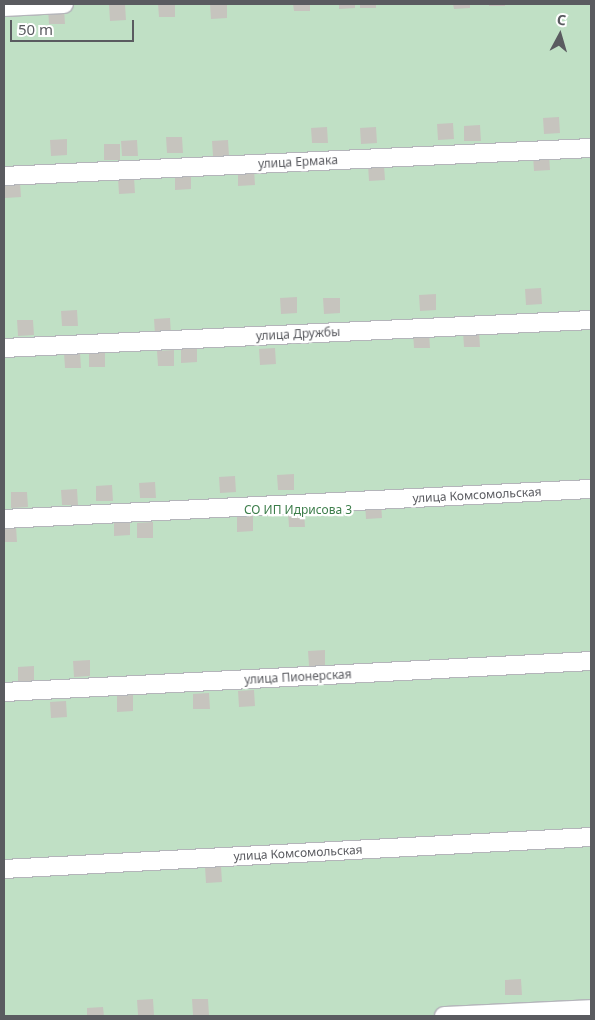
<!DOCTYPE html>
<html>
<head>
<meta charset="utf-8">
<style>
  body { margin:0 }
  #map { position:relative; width:595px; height:1020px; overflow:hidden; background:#ebeae1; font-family:"Noto Sans",sans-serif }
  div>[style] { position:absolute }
  .green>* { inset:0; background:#c0e0c5 }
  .building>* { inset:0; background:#c6c4be }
  .roads { filter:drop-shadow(1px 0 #b4b5ba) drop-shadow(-1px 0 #b4b5ba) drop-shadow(0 1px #b4b5ba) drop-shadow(0 -1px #b4b5ba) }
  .street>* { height:18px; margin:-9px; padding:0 9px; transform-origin:9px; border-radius:9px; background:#fff }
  span { translate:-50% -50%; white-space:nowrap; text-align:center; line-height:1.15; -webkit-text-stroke:4.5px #fff; paint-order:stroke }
  .street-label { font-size:12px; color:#5a5b60 }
  .park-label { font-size:12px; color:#3c7d4a }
  .frame { position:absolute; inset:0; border:5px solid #5a5b60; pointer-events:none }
  .north { position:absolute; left:535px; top:10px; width:50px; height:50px; -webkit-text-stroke:4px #fff; paint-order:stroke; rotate:6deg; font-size:14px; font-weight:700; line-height:20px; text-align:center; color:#5a5b60 }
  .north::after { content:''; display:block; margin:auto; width:18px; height:22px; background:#5a5b60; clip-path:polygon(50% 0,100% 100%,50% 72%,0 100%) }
  .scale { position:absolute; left:10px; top:20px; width:124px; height:22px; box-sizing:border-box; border:2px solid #5a5b60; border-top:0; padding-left:6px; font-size:15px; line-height:18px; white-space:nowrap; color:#5a5b60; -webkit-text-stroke:4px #fff; paint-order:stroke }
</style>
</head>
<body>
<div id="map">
  <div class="green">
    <div style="clip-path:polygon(4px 4px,591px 4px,591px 1016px,4px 1016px)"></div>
  </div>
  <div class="building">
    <div style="clip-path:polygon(125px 4px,126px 20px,110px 21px,109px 5px)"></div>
    <div style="clip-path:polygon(158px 4px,175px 4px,175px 17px,159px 17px)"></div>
    <div style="clip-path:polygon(210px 4px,227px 4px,227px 18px,211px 19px)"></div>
    <div style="clip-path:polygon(293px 4px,310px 4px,310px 11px,294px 11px)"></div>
    <div style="clip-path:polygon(339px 4px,355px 4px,355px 8px,339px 9px)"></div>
    <div style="clip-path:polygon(360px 4px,376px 4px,376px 8px,360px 8px)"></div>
    <div style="clip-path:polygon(453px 4px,470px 4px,470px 8px,454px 9px)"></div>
    <div style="clip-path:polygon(489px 4px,505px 4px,505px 6px,489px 6px)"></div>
    <div style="clip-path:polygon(64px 8px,65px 24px,49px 24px,48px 9px)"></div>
    <div style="clip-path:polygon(559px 117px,560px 133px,544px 134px,543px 118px)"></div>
    <div style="clip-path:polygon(453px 123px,454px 139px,438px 140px,437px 124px)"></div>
    <div style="clip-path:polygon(480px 125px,481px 141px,464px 141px,464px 126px)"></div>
    <div style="clip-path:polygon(327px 127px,328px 143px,312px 143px,311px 128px)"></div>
    <div style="clip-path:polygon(376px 127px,377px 143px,361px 144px,360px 128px)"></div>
    <div style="clip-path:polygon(166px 137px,182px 137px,183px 153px,167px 153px)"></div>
    <div style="clip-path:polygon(67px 139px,67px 155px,51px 156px,50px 140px)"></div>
    <div style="clip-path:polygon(137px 140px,138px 156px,122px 156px,121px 141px)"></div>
    <div style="clip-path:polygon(228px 140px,229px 156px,213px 156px,212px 141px)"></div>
    <div style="clip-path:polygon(104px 144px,120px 144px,120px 160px,104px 160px)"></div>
    <div style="clip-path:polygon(549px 154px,550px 170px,534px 171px,533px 155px)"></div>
    <div style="clip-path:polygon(368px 165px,384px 165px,385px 180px,369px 181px)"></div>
    <div style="clip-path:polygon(254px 169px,255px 185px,238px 186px,238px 170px)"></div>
    <div style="clip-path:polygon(191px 173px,191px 189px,175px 190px,175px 174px)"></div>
    <div style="clip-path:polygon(134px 177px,135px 193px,119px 194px,118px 178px)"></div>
    <div style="clip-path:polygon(4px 182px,20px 182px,21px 197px,5px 198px)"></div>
    <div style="clip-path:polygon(541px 288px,542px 304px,526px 305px,525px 289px)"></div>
    <div style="clip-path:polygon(436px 294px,436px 310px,420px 311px,419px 295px)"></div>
    <div style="clip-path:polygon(297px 297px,297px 313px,281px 314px,280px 298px)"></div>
    <div style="clip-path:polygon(323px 298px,340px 298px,340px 313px,324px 314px)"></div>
    <div style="clip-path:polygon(77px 310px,78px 326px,62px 326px,61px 311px)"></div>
    <div style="clip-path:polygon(170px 318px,171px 334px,155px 335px,154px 319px)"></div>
    <div style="clip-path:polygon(17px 320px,33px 320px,34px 335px,18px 336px)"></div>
    <div style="clip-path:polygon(479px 331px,480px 347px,464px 347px,463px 332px)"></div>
    <div style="clip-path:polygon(429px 332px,430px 348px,414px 348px,413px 333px)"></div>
    <div style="clip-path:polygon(197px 346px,197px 362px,181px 363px,181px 347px)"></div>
    <div style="clip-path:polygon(275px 348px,276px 364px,260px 365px,259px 349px)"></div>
    <div style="clip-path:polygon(174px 350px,174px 366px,158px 366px,157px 351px)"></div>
    <div style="clip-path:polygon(105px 351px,105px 367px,89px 367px,89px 352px)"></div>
    <div style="clip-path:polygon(80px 352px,81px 368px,65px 368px,64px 353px)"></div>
    <div style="clip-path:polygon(294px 474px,294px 490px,278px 490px,277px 475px)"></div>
    <div style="clip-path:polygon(235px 476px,236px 492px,220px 493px,219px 477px)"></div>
    <div style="clip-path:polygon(155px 482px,156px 498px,140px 498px,139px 483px)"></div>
    <div style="clip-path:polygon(112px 485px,113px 501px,96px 501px,96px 486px)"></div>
    <div style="clip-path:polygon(77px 489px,78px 505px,62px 505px,61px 490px)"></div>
    <div style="clip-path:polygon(11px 492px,27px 492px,28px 507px,11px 508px)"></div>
    <div style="clip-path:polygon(381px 502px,382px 518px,366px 519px,365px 503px)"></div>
    <div style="clip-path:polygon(304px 511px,305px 527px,289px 527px,288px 512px)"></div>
    <div style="clip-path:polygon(253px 515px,253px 531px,237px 532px,237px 516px)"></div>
    <div style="clip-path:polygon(114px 520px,130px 520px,130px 535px,114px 536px)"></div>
    <div style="clip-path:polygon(153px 522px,153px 538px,137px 538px,137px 523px)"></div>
    <div style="clip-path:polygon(4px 526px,16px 526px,17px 542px,4px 542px)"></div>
    <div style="clip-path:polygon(325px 650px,325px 666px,309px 666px,308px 651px)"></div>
    <div style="clip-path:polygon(90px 660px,90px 676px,74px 677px,73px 661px)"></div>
    <div style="clip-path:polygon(34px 666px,34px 682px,18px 683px,18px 667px)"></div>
    <div style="clip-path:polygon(254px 690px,255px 706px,239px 707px,238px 691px)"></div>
    <div style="clip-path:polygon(209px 693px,210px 709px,193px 709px,193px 694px)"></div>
    <div style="clip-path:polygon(133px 695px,133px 711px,117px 712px,117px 696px)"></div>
    <div style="clip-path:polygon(66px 701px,67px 717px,51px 718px,50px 702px)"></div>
    <div style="clip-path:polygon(221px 866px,222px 882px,206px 883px,205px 867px)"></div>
    <div style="clip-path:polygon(521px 979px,522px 995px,505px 995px,505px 980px)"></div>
    <div style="clip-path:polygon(153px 999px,154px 1015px,138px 1015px,137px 1000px)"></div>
    <div style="clip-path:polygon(192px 999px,208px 999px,209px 1015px,193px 1015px)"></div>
    <div style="clip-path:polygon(103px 1007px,104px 1016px,87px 1016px,87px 1008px)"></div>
  </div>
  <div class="roads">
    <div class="street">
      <div style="left:4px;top:7px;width:60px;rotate:-2.9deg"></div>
      <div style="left:4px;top:176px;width:588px;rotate:-2.73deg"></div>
      <div style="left:4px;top:348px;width:588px;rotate:-2.73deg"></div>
      <div style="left:4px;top:519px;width:588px;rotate:-2.93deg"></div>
      <div style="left:4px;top:692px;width:588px;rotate:-3.02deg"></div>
      <div style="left:4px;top:869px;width:588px;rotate:-3.12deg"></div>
      <div style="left:444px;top:1016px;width:147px;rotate:-2.7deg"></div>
    </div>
  </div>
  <div class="street-label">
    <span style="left:298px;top:162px;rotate:-3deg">улица Ермака</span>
    <span style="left:298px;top:334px;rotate:-3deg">улица Дружбы</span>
    <span style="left:477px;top:495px;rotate:-3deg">улица Комсомольская</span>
    <span style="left:298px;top:677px;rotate:-3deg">улица Пионерская</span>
    <span style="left:298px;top:853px;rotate:-3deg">улица Комсомольская</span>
  </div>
  <div class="park-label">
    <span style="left:298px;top:510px">СО ИП Идрисова 3</span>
  </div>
  <div class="frame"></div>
  <div class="north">С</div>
  <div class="scale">50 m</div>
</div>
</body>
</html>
